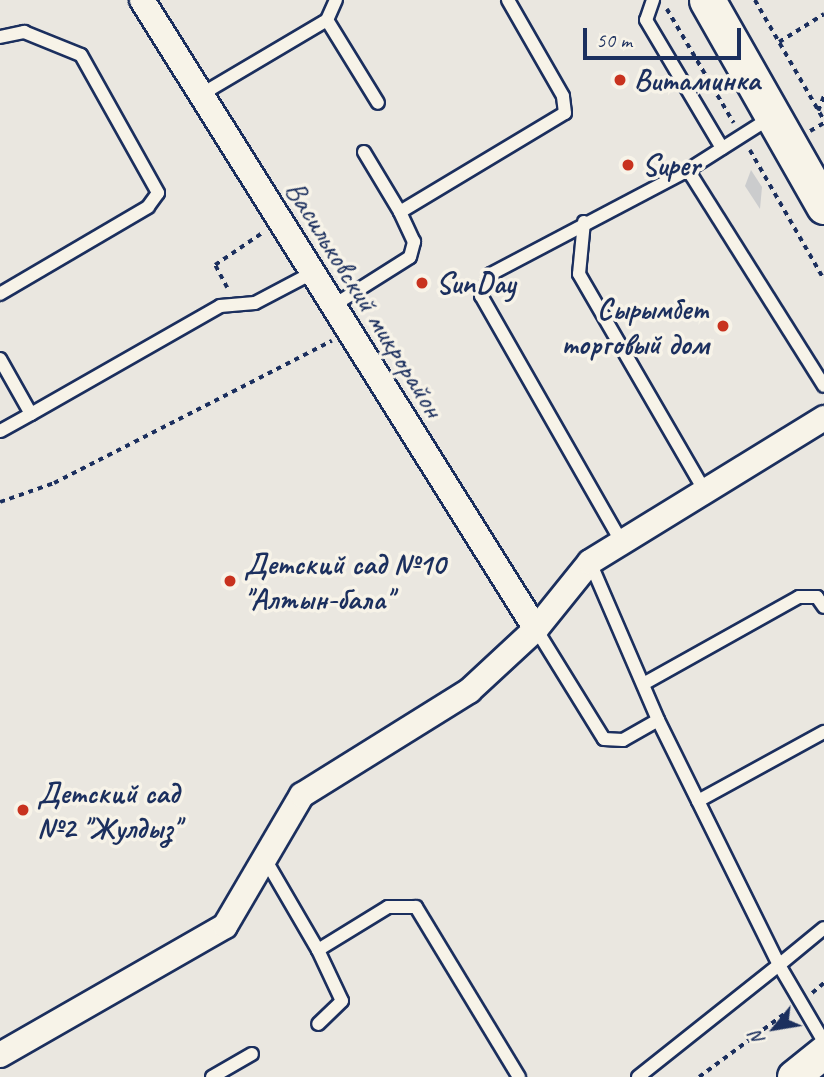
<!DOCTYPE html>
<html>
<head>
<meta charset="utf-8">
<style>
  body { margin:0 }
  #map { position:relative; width:824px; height:1077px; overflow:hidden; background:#eae7e0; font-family:Caveat,sans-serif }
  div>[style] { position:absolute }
  .green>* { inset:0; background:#cbcccd }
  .path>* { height:3.5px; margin-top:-1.75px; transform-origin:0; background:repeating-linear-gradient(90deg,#1b2f5e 0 5px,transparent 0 10px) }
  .roads { filter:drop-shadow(2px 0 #1b2f5e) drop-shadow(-2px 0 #1b2f5e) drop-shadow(0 2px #1b2f5e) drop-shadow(0 -2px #1b2f5e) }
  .service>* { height:12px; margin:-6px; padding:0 6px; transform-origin:6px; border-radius:6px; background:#f7f3e8 }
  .minor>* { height:24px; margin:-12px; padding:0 12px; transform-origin:12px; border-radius:12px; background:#f7f3e8 }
  .tertiary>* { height:32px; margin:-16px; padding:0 16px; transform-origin:16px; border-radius:16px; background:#f7f3e8 }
  .secondary>* { height:35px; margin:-17.5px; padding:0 17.5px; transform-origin:17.5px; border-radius:17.5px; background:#f7f3e8 }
  .dots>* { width:19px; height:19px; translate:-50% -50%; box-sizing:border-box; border:4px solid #f7f3e8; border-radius:50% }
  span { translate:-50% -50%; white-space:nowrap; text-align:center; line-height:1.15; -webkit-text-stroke:7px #f7f3e8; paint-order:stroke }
  .poi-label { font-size:30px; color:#1b2f5e; font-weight:700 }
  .left { translate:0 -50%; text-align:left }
  .right { translate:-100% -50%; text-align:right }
  .street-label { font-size:30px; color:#1b2f5e }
  .north { position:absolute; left:740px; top:993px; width:70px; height:70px; -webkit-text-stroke:5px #f7f3e8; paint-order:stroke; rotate:240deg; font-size:19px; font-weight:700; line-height:28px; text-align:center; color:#1b2f5e }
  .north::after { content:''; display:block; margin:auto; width:24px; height:32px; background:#1b2f5e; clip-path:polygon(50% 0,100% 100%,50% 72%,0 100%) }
  .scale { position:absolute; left:583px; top:28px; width:158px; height:32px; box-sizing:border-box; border:4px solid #1b2f5e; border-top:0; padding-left:9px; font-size:21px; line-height:24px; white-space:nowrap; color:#1b2f5e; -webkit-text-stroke:5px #f7f3e8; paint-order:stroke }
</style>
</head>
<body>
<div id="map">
  <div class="green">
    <div style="clip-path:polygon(751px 170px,762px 187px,760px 209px,745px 186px)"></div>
  </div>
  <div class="path">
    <div style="left:755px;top:0;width:138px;rotate:60.1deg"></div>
    <div style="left:667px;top:9px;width:132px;rotate:59.6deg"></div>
    <div style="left:779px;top:42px;width:53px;rotate:-31.9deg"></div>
    <div style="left:818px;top:111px;width:17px;rotate:-69deg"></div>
    <div style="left:810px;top:131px;width:16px;rotate:-30deg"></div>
    <div style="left:750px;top:150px;width:149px;rotate:60.2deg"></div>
    <div style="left:227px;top:288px;width:26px;rotate:-118deg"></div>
    <div style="left:215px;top:265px;width:57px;rotate:-34.2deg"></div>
    <div style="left:0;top:502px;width:57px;rotate:-19.4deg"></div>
    <div style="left:54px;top:483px;width:312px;rotate:-27.1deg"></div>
    <div style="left:812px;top:993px;width:16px;rotate:-40deg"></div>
    <div style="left:699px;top:1077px;width:109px;rotate:-36.5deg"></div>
  </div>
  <div class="roads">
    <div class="service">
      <div style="left:653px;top:0;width:21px;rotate:109deg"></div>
      <div style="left:646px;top:20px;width:149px;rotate:59.3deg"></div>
      <div style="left:327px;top:20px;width:22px;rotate:-66deg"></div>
      <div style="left:0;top:37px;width:25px;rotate:-12deg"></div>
      <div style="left:24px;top:32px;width:61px;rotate:22deg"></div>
      <div style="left:81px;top:55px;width:158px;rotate:60.8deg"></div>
      <div style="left:158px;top:193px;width:17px;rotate:126deg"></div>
      <div style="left:148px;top:207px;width:172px;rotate:149.6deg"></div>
      <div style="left:202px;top:94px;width:145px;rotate:-30.6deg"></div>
      <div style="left:327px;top:20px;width:97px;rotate:58.4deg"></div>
      <div style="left:364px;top:152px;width:70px;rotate:59deg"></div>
      <div style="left:688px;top:170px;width:255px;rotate:57.8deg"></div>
      <div style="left:584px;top:222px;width:52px;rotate:95.5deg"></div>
      <div style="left:579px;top:274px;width:247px;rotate:59.9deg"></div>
      <div style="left:331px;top:307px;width:93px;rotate:-32.3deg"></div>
      <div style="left:410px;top:257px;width:16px;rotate:-75deg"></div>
      <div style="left:414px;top:242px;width:33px;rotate:-115deg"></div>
      <div style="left:400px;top:212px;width:192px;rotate:-31deg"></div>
      <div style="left:565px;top:113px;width:17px;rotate:-97deg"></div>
      <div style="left:563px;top:96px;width:111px;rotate:-119.8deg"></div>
      <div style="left:0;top:359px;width:63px;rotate:60.6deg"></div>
      <div style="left:31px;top:414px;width:35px;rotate:151deg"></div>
      <div style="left:31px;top:414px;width:218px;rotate:-29.7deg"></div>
      <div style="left:220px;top:306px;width:35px;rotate:-5deg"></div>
      <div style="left:255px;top:303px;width:62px;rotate:-27.8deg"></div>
      <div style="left:621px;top:541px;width:282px;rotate:-119.7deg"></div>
      <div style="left:481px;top:296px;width:24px;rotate:-66deg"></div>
      <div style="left:491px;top:274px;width:223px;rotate:-27.8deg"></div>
      <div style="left:688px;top:170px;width:97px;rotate:-32.4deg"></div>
      <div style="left:590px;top:562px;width:172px;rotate:66.7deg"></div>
      <div style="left:658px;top:720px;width:273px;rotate:63.7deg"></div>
      <div style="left:779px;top:965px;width:58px;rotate:-39.4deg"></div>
      <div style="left:536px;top:629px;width:129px;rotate:58.3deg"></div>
      <div style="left:604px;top:739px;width:19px;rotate:3deg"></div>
      <div style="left:623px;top:740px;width:40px;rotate:-29.7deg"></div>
      <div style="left:645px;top:683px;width:176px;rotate:-29.2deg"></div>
      <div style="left:799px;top:597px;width:18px"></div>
      <div style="left:817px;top:597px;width:12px;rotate:55deg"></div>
      <div style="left:698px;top:801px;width:144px;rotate:-28.7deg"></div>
      <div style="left:265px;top:859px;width:105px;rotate:59.8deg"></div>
      <div style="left:318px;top:950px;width:82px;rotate:-31.6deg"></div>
      <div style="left:388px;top:907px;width:28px"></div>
      <div style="left:416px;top:907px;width:199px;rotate:58.8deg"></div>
      <div style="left:318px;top:950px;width:56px;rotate:64.8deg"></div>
      <div style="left:342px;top:1001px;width:33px;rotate:136deg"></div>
      <div style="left:212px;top:1077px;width:46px;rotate:-29.9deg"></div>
      <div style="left:638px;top:1077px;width:180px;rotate:-38.5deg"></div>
      <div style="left:779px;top:965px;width:89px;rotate:59.7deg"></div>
    </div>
    <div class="minor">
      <div style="left:142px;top:0;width:742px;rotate:57.94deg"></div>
      <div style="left:0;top:1055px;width:259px;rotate:-29.8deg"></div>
      <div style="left:225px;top:926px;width:152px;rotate:-59.6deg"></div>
      <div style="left:302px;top:795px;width:197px;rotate:-31.9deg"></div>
      <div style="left:469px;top:691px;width:91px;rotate:-42.8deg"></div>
      <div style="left:536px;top:629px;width:86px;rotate:-51.1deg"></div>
      <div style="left:590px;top:562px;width:275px;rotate:-31.6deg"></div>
    </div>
    <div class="tertiary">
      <div style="left:794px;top:1077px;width:38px;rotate:-39deg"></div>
    </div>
    <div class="secondary">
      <div style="left:707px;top:0;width:237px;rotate:60.4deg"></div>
    </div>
  </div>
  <div class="dots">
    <div style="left:620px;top:80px;background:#c8321e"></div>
    <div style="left:628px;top:165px;background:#c8321e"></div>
    <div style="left:422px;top:283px;background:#c8321e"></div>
    <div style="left:723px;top:326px;background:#c8321e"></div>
    <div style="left:230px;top:581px;background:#c8321e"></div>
    <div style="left:23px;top:810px;background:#c8321e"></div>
  </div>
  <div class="poi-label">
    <span class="left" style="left:634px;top:80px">Витаминка</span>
    <span class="left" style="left:642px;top:165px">Super</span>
    <span class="left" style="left:436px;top:283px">SunDay</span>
    <span class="right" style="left:709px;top:326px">Сырымбет<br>торговый дом</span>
    <span class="left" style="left:244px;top:581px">Детский сад №10<br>"Алтын-бала"</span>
    <span class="left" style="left:37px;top:810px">Детский сад<br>№2 "Жулдыз"</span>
  </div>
  <div class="street-label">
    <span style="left:365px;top:299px;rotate:58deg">Васильковский микрорайон</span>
  </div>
  <div class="north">N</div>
  <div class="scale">50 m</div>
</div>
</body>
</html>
